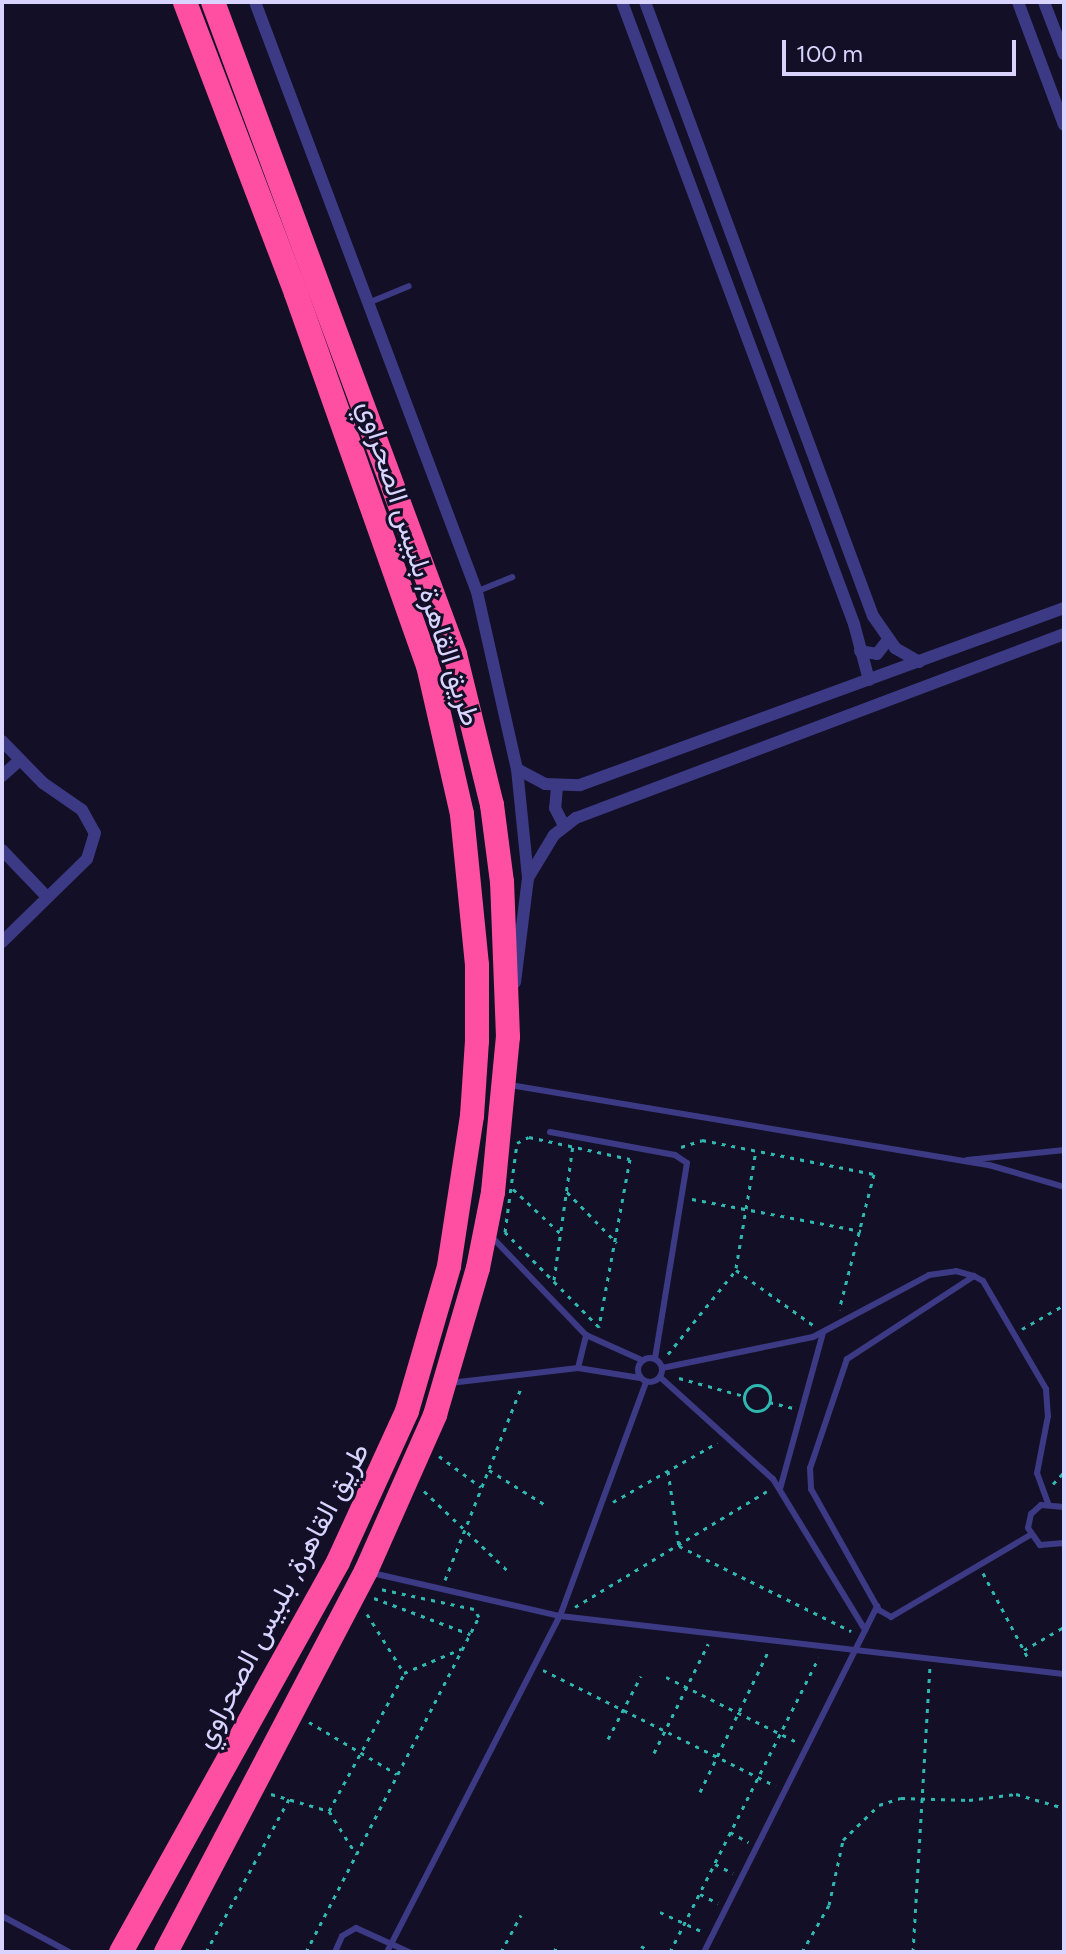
<!DOCTYPE html>
<html>
<head>
<meta charset="utf-8">
<style>
  body { margin:0 }
  #map { position:relative; width:1066px; height:1954px; overflow:hidden; background:#130f26; font-family:Figtree,Vazirmatn,sans-serif }
  div>[style] { position:absolute }
  .path>* { height:3px; margin-top:-1.5px; transform-origin:0; background:repeating-linear-gradient(90deg,#2fb8b0 0 4px,transparent 0 10px) }
  .path>.ring { margin:-1.5px; padding:0; box-sizing:content-box; background:none; border:3px solid #2fb8b0; border-radius:50% }
  .lane>* { height:6px; margin:-3px; padding:0 3px; transform-origin:3px; border-radius:3px; background:#3d3a85 }
  .lane>.ring { margin:-3px; padding:0; box-sizing:content-box; background:none; border:6px solid #3d3a85; border-radius:50% }
  .street>* { height:12px; margin:-6px; padding:0 6px; transform-origin:6px; border-radius:6px; background:#3d3a85 }
  .highway>* { height:24px; margin:-12px; padding:0 12px; transform-origin:12px; border-radius:12px; background:#ff4fa3 }
  span { translate:-50% -50%; white-space:nowrap; text-align:center; line-height:1.15; -webkit-text-stroke:6px #130f26; paint-order:stroke }
  .street-label { font-size:28px; color:#d9d4ff }
  .frame { position:absolute; inset:0; border:4px solid #d9d4ff; pointer-events:none }
  .scale { position:absolute; left:782px; top:40px; width:234px; height:36px; box-sizing:border-box; border:4px solid #d9d4ff; border-top:0; padding-left:10px; font-size:24px; line-height:28px; white-space:nowrap; color:#d9d4ff; -webkit-text-stroke:6px #130f26; paint-order:stroke }
</style>
</head>
<body>
<div id="map">
  <div class="path">
    <div style="left:529px;top:1137px;width:103px;rotate:12.3deg"></div>
    <div style="left:630px;top:1159px;width:171px;rotate:100.5deg"></div>
    <div style="left:599px;top:1327px;width:134px;rotate:-134.7deg"></div>
    <div style="left:505px;top:1232px;width:90px;rotate:-82.3deg"></div>
    <div style="left:517px;top:1143px;width:13px;rotate:-27deg"></div>
    <div style="left:681px;top:1147px;width:22px;rotate:-18deg"></div>
    <div style="left:702px;top:1140px;width:175px;rotate:11.2deg"></div>
    <div style="left:874px;top:1174px;width:140px;rotate:104.4deg"></div>
    <div style="left:513px;top:1189px;width:64px;rotate:43.1deg"></div>
    <div style="left:567px;top:1192px;width:71px;rotate:45.6deg"></div>
    <div style="left:692px;top:1199px;width:172px;rotate:10.7deg"></div>
    <div style="left:736px;top:1268px;width:120px;rotate:-80.4deg"></div>
    <div style="left:554px;top:1280px;width:136px;rotate:-82deg"></div>
    <div style="left:1022px;top:1329px;width:48px;rotate:-29.7deg"></div>
    <div style="left:668px;top:1354px;width:108px;rotate:-51deg"></div>
    <div style="left:736px;top:1270px;width:95px;rotate:35.5deg"></div>
    <div style="left:679px;top:1378px;width:67px;rotate:15.5deg"></div>
    <div class="ring" style="left:744px;top:1385px;width:23px;height:23px"></div>
    <div style="left:769px;top:1402px;width:25px;rotate:14deg"></div>
    <div style="left:439px;top:1456px;width:52px;rotate:36.4deg"></div>
    <div style="left:489px;top:1470px;width:65px;rotate:31.7deg"></div>
    <div style="left:668px;top:1471px;width:76px;rotate:81.7deg"></div>
    <div style="left:679px;top:1546px;width:192px;rotate:26.3deg"></div>
    <div style="left:1053px;top:1484px;width:16px;rotate:-47deg"></div>
    <div style="left:424px;top:1491px;width:116px;rotate:43.6deg"></div>
    <div style="left:613px;top:1502px;width:120px;rotate:-29.6deg"></div>
    <div style="left:983px;top:1573px;width:96px;rotate:62.1deg"></div>
    <div style="left:445px;top:1580px;width:209px;rotate:-68.4deg"></div>
    <div style="left:374px;top:1598px;width:103px;rotate:20.6deg"></div>
    <div style="left:575px;top:1607px;width:224px;rotate:-31.1deg"></div>
    <div style="left:367px;top:1614px;width:70px;rotate:57.9deg"></div>
    <div style="left:404px;top:1673px;width:62px;rotate:-22.8deg"></div>
    <div style="left:1024px;top:1650px;width:46px;rotate:-29.9deg"></div>
    <div style="left:543px;top:1670px;width:260px;rotate:26.5deg"></div>
    <div style="left:666px;top:1677px;width:148px;rotate:26.4deg"></div>
    <div style="left:309px;top:1722px;width:102px;rotate:30.6deg"></div>
    <div style="left:608px;top:1739px;width:71px;rotate:-62.4deg"></div>
    <div style="left:654px;top:1753px;width:122px;rotate:-63.6deg"></div>
    <div style="left:700px;top:1792px;width:156px;rotate:-64.1deg"></div>
    <div style="left:271px;top:1794px;width:60px;rotate:16.3deg"></div>
    <div style="left:329px;top:1811px;width:51px;rotate:57.9deg"></div>
    <div style="left:329px;top:1811px;width:156px;rotate:-61.3deg"></div>
    <div style="left:730px;top:1832px;width:21px;rotate:29deg"></div>
    <div style="left:715px;top:1864px;width:20px;rotate:27deg"></div>
    <div style="left:700px;top:1894px;width:20px;rotate:27deg"></div>
    <div style="left:660px;top:1912px;width:45px;rotate:24.9deg"></div>
    <div style="left:641px;top:1946px;width:13px;rotate:29deg"></div>
    <div style="left:206px;top:1952px;width:174px;rotate:-61.5deg"></div>
    <div style="left:306px;top:1952px;width:377px;rotate:-62.7deg"></div>
    <div style="left:479px;top:1617px;width:9px;rotate:-122deg"></div>
    <div style="left:474px;top:1609px;width:96px;rotate:-168deg"></div>
    <div style="left:501px;top:1952px;width:42px;rotate:-61.6deg"></div>
    <div style="left:554px;top:1952px;width:9px;rotate:-63deg"></div>
    <div style="left:670px;top:1952px;width:330px;rotate:-63.2deg"></div>
    <div style="left:802px;top:1952px;width:54px;rotate:-60.1deg"></div>
    <div style="left:829px;top:1905px;width:66px;rotate:-77.8deg"></div>
    <div style="left:843px;top:1840px;width:50px;rotate:-44.2deg"></div>
    <div style="left:879px;top:1805px;width:23px;rotate:-18deg"></div>
    <div style="left:901px;top:1798px;width:68px;rotate:1.7deg"></div>
    <div style="left:969px;top:1800px;width:47px;rotate:-7.3deg"></div>
    <div style="left:1016px;top:1794px;width:50px;rotate:16.3deg"></div>
    <div style="left:913px;top:1952px;width:286px;rotate:-86.6deg"></div>
  </div>
  <div class="lane">
    <div style="left:368px;top:303px;width:44px;rotate:-22.5deg"></div>
    <div style="left:478px;top:591px;width:37px;rotate:-22deg"></div>
    <div style="left:510px;top:1085px;width:486px;rotate:9.5deg"></div>
    <div style="left:989px;top:1165px;width:78px;rotate:16.3deg"></div>
    <div style="left:550px;top:1132px;width:127px;rotate:10.4deg"></div>
    <div style="left:675px;top:1155px;width:14px;rotate:34deg"></div>
    <div style="left:687px;top:1163px;width:198px;rotate:99.3deg"></div>
    <div style="left:967px;top:1160px;width:98px;rotate:-5.9deg"></div>
    <div style="left:490px;top:1235px;width:139px;rotate:46.2deg"></div>
    <div style="left:586px;top:1335px;width:61px;rotate:24.1deg"></div>
    <div style="left:974px;top:1276px;width:152px;rotate:146.8deg"></div>
    <div style="left:847px;top:1359px;width:115px;rotate:108.7deg"></div>
    <div style="left:810px;top:1468px;width:21px;rotate:87deg"></div>
    <div style="left:811px;top:1489px;width:139px;rotate:60.7deg"></div>
    <div style="left:879px;top:1610px;width:14px;rotate:30deg"></div>
    <div style="left:891px;top:1617px;width:161px;rotate:-30.5deg"></div>
    <div class="ring" style="left:638px;top:1358px;width:18px;height:18px"></div>
    <div style="left:578px;top:1368px;width:34px;rotate:-76deg"></div>
    <div style="left:662px;top:1368px;width:154px;rotate:-11.6deg"></div>
    <div style="left:813px;top:1337px;width:132px;rotate:-28.1deg"></div>
    <div style="left:929px;top:1275px;width:27px;rotate:-8deg"></div>
    <div style="left:956px;top:1271px;width:19px;rotate:16deg"></div>
    <div style="left:974px;top:1276px;width:10px;rotate:29deg"></div>
    <div style="left:983px;top:1281px;width:125px;rotate:59.7deg"></div>
    <div style="left:1046px;top:1389px;width:27px;rotate:86deg"></div>
    <div style="left:1048px;top:1416px;width:58px;rotate:100.9deg"></div>
    <div style="left:1037px;top:1473px;width:32px;rotate:70deg"></div>
    <div style="left:660px;top:1377px;width:152px;rotate:42.1deg"></div>
    <div style="left:773px;top:1479px;width:177px;rotate:58.6deg"></div>
    <div style="left:450px;top:1383px;width:129px;rotate:-6.7deg"></div>
    <div style="left:578px;top:1368px;width:63px;rotate:9.2deg"></div>
    <div style="left:780px;top:1489px;width:162px;rotate:-74.6deg"></div>
    <div style="left:1064px;top:1507px;width:23px;rotate:-175deg"></div>
    <div style="left:1041px;top:1505px;width:13px;rotate:138deg"></div>
    <div style="left:1031px;top:1514px;width:14px;rotate:102deg"></div>
    <div style="left:1028px;top:1528px;width:21px;rotate:55deg"></div>
    <div style="left:1040px;top:1545px;width:24px;rotate:-5deg"></div>
    <div style="left:372px;top:1573px;width:193px;rotate:12.9deg"></div>
    <div style="left:560px;top:1616px;width:507px;rotate:6.56deg"></div>
    <div style="left:2px;top:1916px;width:76px;rotate:28.2deg"></div>
    <div style="left:335px;top:1952px;width:17px;rotate:-66deg"></div>
    <div style="left:342px;top:1936px;width:16px;rotate:-30deg"></div>
    <div style="left:356px;top:1928px;width:58px;rotate:24.4deg"></div>
    <div style="left:387px;top:1952px;width:378px;rotate:-62.8deg"></div>
    <div style="left:560px;top:1616px;width:249px;rotate:-69.8deg"></div>
    <div style="left:704px;top:1952px;width:387px;rotate:-63.4deg"></div>
  </div>
  <div class="street">
    <div style="left:255px;top:2px;width:630px;rotate:69.38deg"></div>
    <div style="left:477px;top:592px;width:181px;rotate:77.3deg"></div>
    <div style="left:517px;top:769px;width:110px;rotate:84.2deg"></div>
    <div style="left:528px;top:878px;width:105px;rotate:97.1deg"></div>
    <div style="left:622px;top:2px;width:664px;rotate:69.54deg"></div>
    <div style="left:854px;top:624px;width:58px;rotate:75deg"></div>
    <div style="left:645px;top:2px;width:655px;rotate:69.63deg"></div>
    <div style="left:873px;top:616px;width:39px;rotate:55deg"></div>
    <div style="left:895px;top:648px;width:28px;rotate:30deg"></div>
    <div style="left:1018px;top:2px;width:131px;rotate:69.5deg"></div>
    <div style="left:1044px;top:2px;width:56px;rotate:69deg"></div>
    <div style="left:860px;top:651px;width:17px;rotate:10deg"></div>
    <div style="left:877px;top:654px;width:18px;rotate:-52deg"></div>
    <div style="left:2px;top:741px;width:59px;rotate:45.7deg"></div>
    <div style="left:43px;top:783px;width:47px;rotate:34.7deg"></div>
    <div style="left:82px;top:810px;width:26px;rotate:61deg"></div>
    <div style="left:95px;top:833px;width:27px;rotate:107deg"></div>
    <div style="left:87px;top:859px;width:119px;rotate:135.7deg"></div>
    <div style="left:517px;top:769px;width:32px;rotate:28deg"></div>
    <div style="left:545px;top:784px;width:35px;rotate:2deg"></div>
    <div style="left:580px;top:785px;width:515px;rotate:-20.09deg"></div>
    <div style="left:2px;top:776px;width:24px;rotate:-42deg"></div>
    <div style="left:557px;top:787px;width:21px;rotate:95deg"></div>
    <div style="left:555px;top:808px;width:20px;rotate:63deg"></div>
    <div style="left:2px;top:850px;width:65px;rotate:46.2deg"></div>
    <div style="left:528px;top:878px;width:50px;rotate:-58.8deg"></div>
    <div style="left:554px;top:835px;width:28px;rotate:-38deg"></div>
    <div style="left:576px;top:818px;width:522px;rotate:-20.66deg"></div>
  </div>
  <div class="highway">
    <div style="left:121px;top:1952px;width:446px;rotate:-60.9deg"></div>
    <div style="left:338px;top:1562px;width:166px;rotate:-65.4deg"></div>
    <div style="left:407px;top:1411px;width:151px;rotate:-73.8deg"></div>
    <div style="left:449px;top:1266px;width:152px;rotate:-81.3deg"></div>
    <div style="left:472px;top:1116px;width:75px;rotate:-86.2deg"></div>
    <div style="left:477px;top:1041px;width:76px;rotate:-90deg"></div>
    <div style="left:477px;top:965px;width:152px;rotate:-95.7deg"></div>
    <div style="left:462px;top:814px;width:152px;rotate:-102.9deg"></div>
    <div style="left:428px;top:666px;width:396px;rotate:-109.5deg"></div>
    <div style="left:296px;top:293px;width:311px;rotate:-110.9deg"></div>
    <div style="left:166px;top:1952px;width:430px;rotate:-62.3deg"></div>
    <div style="left:366px;top:1571px;width:171px;rotate:-66.1deg"></div>
    <div style="left:435px;top:1415px;width:153px;rotate:-73.7deg"></div>
    <div style="left:478px;top:1268px;width:77px;rotate:-78.8deg"></div>
    <div style="left:493px;top:1192px;width:156px;rotate:-84.5deg"></div>
    <div style="left:508px;top:1037px;width:155px;rotate:-92.2deg"></div>
    <div style="left:502px;top:882px;width:78px;rotate:-97.4deg"></div>
    <div style="left:492px;top:805px;width:155px;rotate:-103.8deg"></div>
    <div style="left:455px;top:654px;width:695px;rotate:-110.36deg"></div>
  </div>
  <div class="street-label">
    <span style="left:420px;top:563px;rotate:72deg">طريق القاهرة, بلبيس الصحراوي</span>
    <span style="left:281px;top:1595px;rotate:-62deg">طريق القاهرة, بلبيس الصحراوي</span>
  </div>
  <div class="frame"></div>
  <div class="scale">100 m</div>
</div>
</body>
</html>
